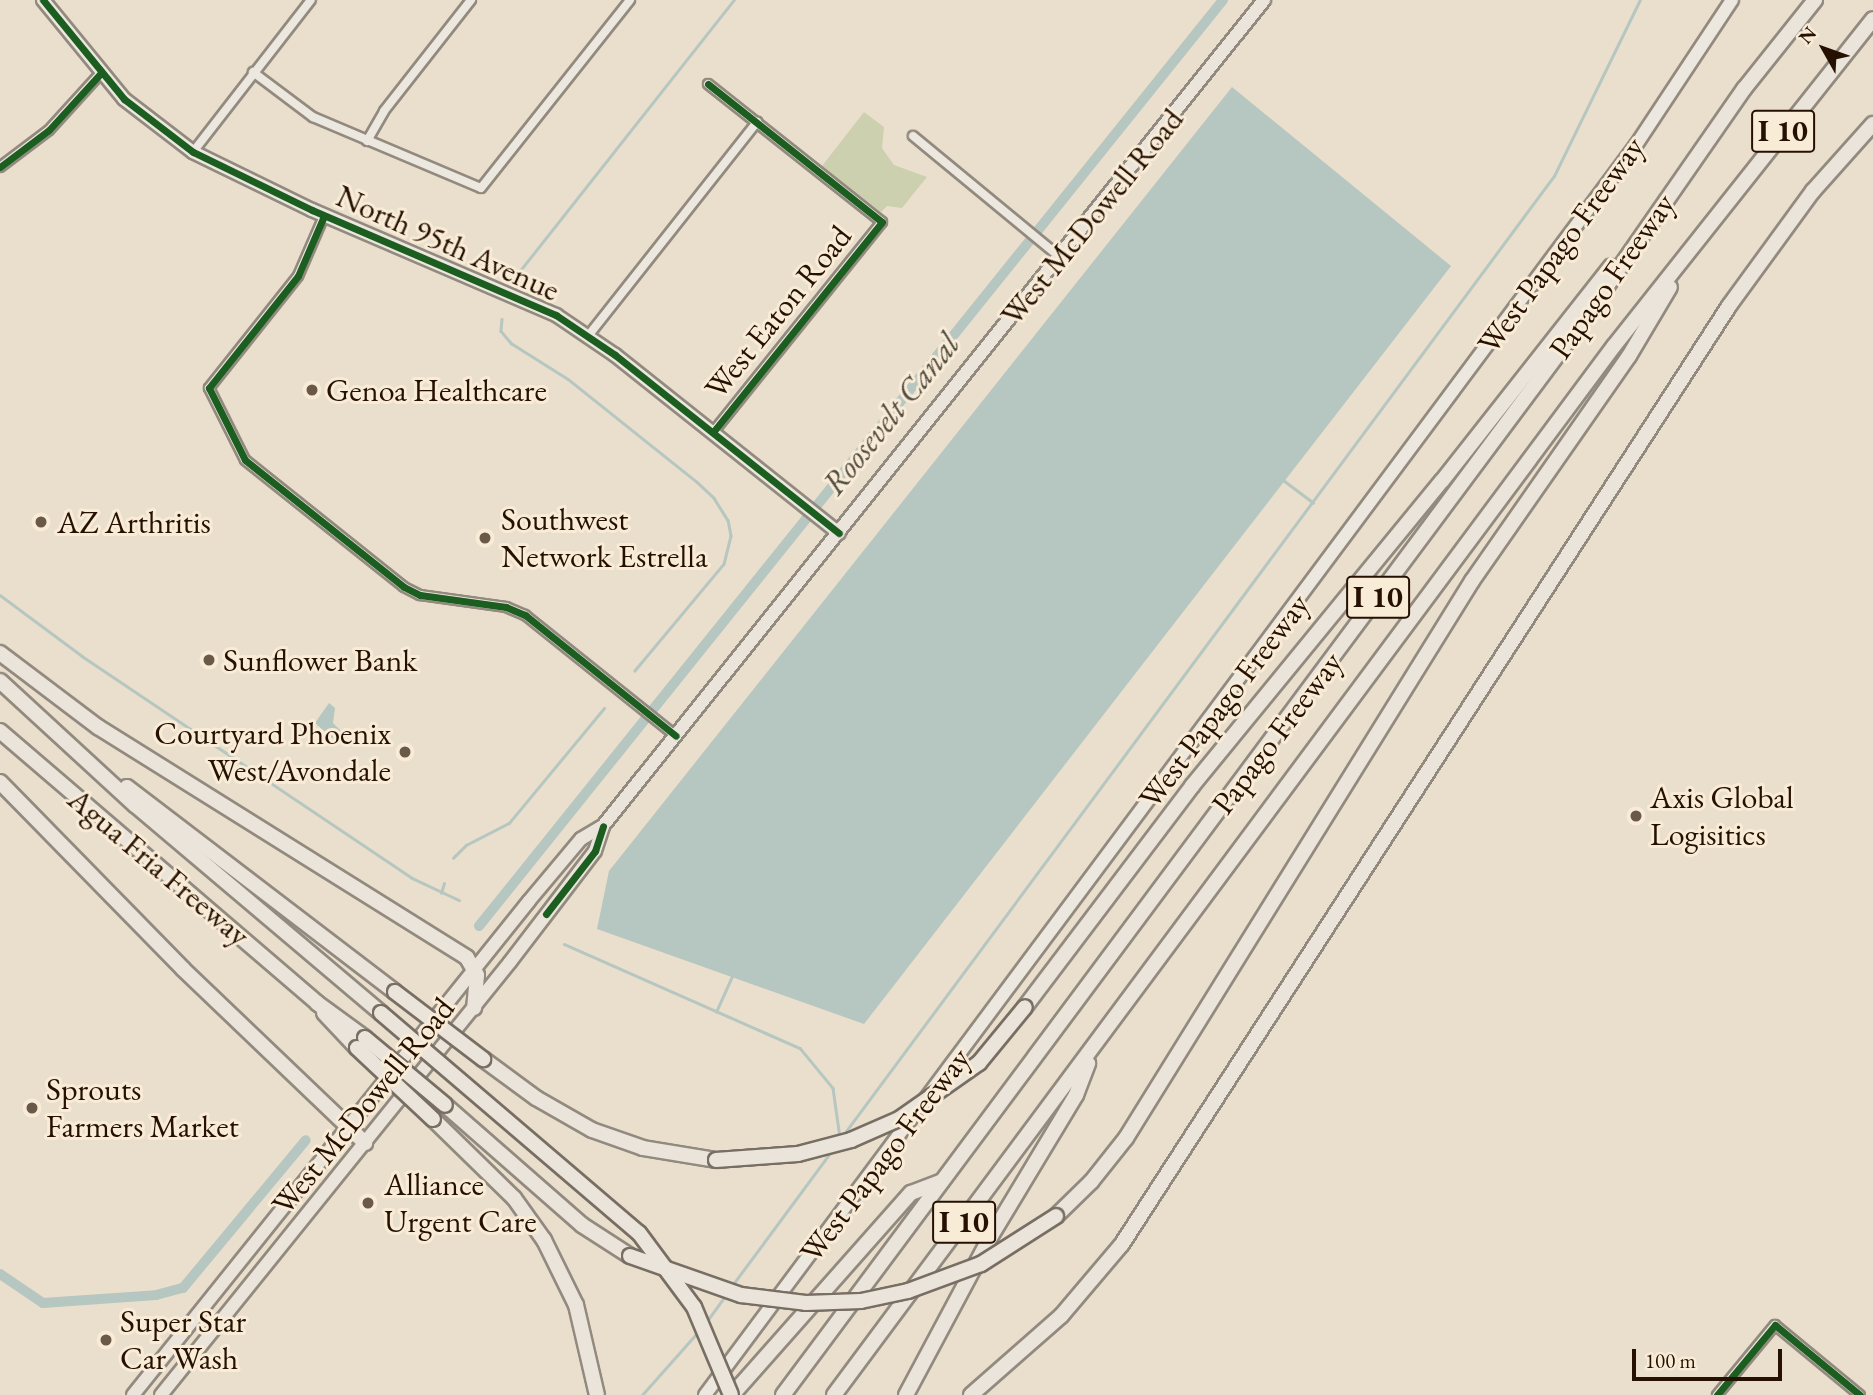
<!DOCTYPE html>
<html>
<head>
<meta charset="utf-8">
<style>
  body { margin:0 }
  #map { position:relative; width:1873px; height:1395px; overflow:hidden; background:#eadfcd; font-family:"EB Garamond",serif }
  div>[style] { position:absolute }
  .green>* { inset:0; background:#cdd0af }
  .water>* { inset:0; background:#b6c6c0 }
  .stream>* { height:2.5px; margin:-1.25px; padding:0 1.25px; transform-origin:1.25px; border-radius:1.25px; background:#b6c6c0 }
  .canal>* { height:10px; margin:-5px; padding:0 5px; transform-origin:5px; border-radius:5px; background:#b6c6c0 }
  .roads { filter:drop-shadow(2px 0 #938a7f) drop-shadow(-2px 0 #938a7f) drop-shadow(0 2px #938a7f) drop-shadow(0 -2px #938a7f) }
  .street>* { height:8px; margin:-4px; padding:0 4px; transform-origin:4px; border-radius:4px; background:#ede8df }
  .secondary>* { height:12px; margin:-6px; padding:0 6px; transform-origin:6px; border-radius:6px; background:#ede8df }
  .primary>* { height:12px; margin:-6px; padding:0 6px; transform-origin:6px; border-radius:6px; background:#eae4da }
  .highway>* { height:14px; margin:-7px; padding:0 7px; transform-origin:7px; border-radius:7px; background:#eae4da }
  .bridges { filter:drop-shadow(2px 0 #786e63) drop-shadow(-2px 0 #786e63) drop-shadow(0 2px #786e63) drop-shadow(0 -2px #786e63) }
  .highway-bridge>* { height:14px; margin:-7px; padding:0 7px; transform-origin:7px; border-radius:7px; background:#eae4da }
  .cycleway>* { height:7px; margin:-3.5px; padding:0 3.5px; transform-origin:3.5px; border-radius:3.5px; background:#1b5e20 }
  .dots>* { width:19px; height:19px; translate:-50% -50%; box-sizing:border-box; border:4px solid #f9ecd7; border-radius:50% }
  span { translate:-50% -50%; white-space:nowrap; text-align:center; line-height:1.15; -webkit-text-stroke:6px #f9ecd7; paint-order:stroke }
  .shield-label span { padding:2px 5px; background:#f9ecd7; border:2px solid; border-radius:5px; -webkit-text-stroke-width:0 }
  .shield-label { font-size:30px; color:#251002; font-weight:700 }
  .street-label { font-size:32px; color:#251002 }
  .poi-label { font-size:32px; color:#251002 }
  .left { translate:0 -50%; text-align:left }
  .right { translate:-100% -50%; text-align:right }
  .water-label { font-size:33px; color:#504c42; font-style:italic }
  .north { position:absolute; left:1789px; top:14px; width:70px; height:70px; -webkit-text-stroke:5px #f9ecd7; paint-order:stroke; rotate:310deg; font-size:19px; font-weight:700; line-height:28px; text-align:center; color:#251002 }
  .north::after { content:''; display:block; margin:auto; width:24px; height:32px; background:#251002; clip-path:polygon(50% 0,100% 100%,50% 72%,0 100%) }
  .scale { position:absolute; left:1632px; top:1349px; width:150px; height:32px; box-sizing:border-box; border:4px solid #251002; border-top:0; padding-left:9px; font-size:21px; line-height:24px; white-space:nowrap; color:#251002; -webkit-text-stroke:5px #f9ecd7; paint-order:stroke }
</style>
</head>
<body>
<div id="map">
  <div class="green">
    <div style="clip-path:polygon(864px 112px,884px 127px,882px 148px,894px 165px,927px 177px,902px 208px,887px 206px,881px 212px,822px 166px)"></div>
  </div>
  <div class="water">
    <div style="clip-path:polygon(1232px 87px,1451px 266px,864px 1024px,597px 929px,609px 871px)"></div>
    <div style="clip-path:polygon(329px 703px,335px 708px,333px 723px,344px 734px,337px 742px,315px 723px)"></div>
  </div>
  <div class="stream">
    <div style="left:519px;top:272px;width:347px;rotate:-51.7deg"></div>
    <div style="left:502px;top:319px;width:12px;rotate:95deg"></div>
    <div style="left:501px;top:331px;width:16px;rotate:50deg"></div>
    <div style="left:511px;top:343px;width:67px;rotate:32.3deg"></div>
    <div style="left:568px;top:379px;width:165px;rotate:38.6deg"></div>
    <div style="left:697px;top:482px;width:23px;rotate:43deg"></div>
    <div style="left:714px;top:498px;width:26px;rotate:58deg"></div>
    <div style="left:728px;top:520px;width:16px;rotate:79deg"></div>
    <div style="left:731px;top:536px;width:29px;rotate:104deg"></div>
    <div style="left:724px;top:564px;width:139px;rotate:129.8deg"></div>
    <div style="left:1282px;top:479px;width:39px;rotate:37deg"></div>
    <div style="left:0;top:595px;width:102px;rotate:36.6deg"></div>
    <div style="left:82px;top:656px;width:398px;rotate:33.9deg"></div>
    <div style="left:412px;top:878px;width:52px;rotate:25.1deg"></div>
    <div style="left:453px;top:858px;width:18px;rotate:-45deg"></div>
    <div style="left:466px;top:845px;width:48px;rotate:-27.1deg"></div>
    <div style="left:509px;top:823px;width:149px;rotate:-50.4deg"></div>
    <div style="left:441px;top:893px;width:10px;rotate:-73deg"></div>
    <div style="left:564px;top:944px;width:258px;rotate:23.8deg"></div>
    <div style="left:800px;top:1048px;width:52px;rotate:50.5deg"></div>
    <div style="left:833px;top:1088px;width:50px;rotate:82deg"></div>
    <div style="left:716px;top:1012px;width:42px;rotate:-65.9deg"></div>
    <div style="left:841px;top:1138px;width:1197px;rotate:-53.46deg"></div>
    <div style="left:1554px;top:176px;width:196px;rotate:-64deg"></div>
    <div style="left:731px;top:1287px;width:168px;rotate:-53.5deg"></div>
    <div style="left:707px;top:1321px;width:31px;rotate:-54deg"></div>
    <div style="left:642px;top:1395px;width:84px;rotate:-48.4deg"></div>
  </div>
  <div class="canal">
    <div style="left:479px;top:926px;width:1188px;rotate:-51.22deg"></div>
    <div style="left:0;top:1274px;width:52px;rotate:34deg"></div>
    <div style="left:43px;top:1303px;width:113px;rotate:-4deg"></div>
    <div style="left:156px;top:1295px;width:28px;rotate:-15deg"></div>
    <div style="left:183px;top:1288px;width:192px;rotate:-50.3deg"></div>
  </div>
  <div class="roads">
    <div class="street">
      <div style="left:253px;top:72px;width:75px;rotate:36.9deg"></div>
      <div style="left:313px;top:117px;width:182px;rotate:22.9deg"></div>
      <div style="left:481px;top:188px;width:240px;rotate:-51.6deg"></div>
      <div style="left:708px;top:84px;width:222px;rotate:38.4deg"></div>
      <div style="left:882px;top:222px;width:270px;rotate:128.8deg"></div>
      <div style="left:913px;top:136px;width:190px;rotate:39.5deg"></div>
      <div style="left:367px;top:141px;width:34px;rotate:-60deg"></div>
      <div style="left:384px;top:111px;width:141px;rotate:-51.9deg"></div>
      <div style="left:193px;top:152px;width:192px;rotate:-52.2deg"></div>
      <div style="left:0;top:167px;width:61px;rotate:-37.1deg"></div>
      <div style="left:49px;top:130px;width:76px;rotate:-47.7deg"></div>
      <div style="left:324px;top:216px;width:65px;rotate:113.4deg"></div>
      <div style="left:298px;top:276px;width:143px;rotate:128.5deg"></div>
      <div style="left:209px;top:388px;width:80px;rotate:63.4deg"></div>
      <div style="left:245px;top:460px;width:203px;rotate:38.6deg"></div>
      <div style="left:404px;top:587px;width:18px;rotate:27deg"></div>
      <div style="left:420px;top:595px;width:87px;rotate:7.9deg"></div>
      <div style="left:506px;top:607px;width:21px;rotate:23deg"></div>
      <div style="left:525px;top:615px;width:193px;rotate:38.7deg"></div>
      <div style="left:588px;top:336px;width:273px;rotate:-51.7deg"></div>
      <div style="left:1717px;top:1395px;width:91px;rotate:-50.4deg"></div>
      <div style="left:1775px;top:1325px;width:110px;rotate:39.5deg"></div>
    </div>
    <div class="secondary">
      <div style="left:43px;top:0;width:128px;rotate:50.7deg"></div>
      <div style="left:124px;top:99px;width:87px;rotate:37.5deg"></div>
      <div style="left:193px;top:152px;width:132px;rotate:26deg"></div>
      <div style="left:312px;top:210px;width:266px;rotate:23.3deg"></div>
      <div style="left:556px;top:315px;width:71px;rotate:34.1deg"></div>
      <div style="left:615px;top:355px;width:286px;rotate:38.5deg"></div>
      <div style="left:705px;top:1395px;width:1559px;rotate:-53.32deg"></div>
      <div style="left:1636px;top:145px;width:174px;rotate:-56.5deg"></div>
    </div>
    <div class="primary">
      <div style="left:133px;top:1395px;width:633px;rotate:-51.28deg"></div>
      <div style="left:529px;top:901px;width:81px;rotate:-50deg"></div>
      <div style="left:581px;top:839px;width:26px;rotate:-31deg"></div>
      <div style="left:161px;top:1395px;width:556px;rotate:-51.13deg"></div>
      <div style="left:510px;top:962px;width:140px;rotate:-52.6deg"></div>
      <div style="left:595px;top:851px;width:26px;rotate:-72deg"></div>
      <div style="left:603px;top:826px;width:1058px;rotate:-51.33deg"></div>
    </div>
    <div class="highway">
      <div style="left:0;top:653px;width:123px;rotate:37.1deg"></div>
      <div style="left:98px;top:727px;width:435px;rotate:32deg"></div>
      <div style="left:467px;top:958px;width:20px;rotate:60deg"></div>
      <div style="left:477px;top:975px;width:33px;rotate:95deg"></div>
      <div style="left:0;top:681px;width:183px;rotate:42.6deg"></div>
      <div style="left:135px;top:805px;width:322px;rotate:40.2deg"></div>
      <div style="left:0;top:731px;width:418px;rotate:40.6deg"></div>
      <div style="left:317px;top:1003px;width:59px;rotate:36.1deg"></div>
      <div style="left:0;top:782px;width:262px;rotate:45.6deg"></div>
      <div style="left:183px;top:969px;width:252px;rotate:43.7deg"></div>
      <div style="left:127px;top:787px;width:337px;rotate:37.4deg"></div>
      <div style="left:1025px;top:1007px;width:277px;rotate:-52.9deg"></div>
      <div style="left:1192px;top:786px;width:394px;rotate:-50.7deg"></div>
      <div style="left:1442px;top:481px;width:273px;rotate:-51.8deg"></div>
      <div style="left:324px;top:1013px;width:48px;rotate:46.7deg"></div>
      <div style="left:483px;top:1059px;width:66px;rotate:36.3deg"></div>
      <div style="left:536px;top:1098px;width:64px;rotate:29.7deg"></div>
      <div style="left:592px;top:1130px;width:54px;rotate:19.4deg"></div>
      <div style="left:643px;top:1148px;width:74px;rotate:9.3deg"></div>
      <div style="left:445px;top:1105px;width:182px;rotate:41.2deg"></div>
      <div style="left:582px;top:1225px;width:57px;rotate:32.9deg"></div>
      <div style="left:433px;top:1119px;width:113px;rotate:44.3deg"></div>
      <div style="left:514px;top:1198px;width:52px;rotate:54.5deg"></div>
      <div style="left:544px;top:1240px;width:72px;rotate:63.8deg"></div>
      <div style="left:576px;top:1305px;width:92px;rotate:76.9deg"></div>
      <div style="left:1056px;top:1216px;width:49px;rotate:-44.2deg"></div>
      <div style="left:1091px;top:1182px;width:56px;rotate:-51.5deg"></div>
      <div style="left:1126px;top:1138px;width:656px;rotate:-58.15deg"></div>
      <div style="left:1472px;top:581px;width:274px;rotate:-55.1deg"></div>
      <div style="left:1629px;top:356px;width:80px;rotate:-59.3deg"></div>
      <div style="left:732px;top:1395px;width:270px;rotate:-48.5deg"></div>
      <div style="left:911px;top:1193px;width:33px;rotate:-21deg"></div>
      <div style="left:783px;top:1395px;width:1338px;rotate:-53.33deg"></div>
      <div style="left:1582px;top:322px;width:284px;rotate:-55.2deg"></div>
      <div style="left:1744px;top:89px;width:114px;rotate:-51.4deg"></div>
      <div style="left:834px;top:1395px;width:1307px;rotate:-53.37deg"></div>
      <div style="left:1614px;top:346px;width:417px;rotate:-51.6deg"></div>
      <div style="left:906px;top:1395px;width:180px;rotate:-61.9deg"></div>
      <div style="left:991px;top:1236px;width:165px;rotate:-58.9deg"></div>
      <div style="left:1076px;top:1095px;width:34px;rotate:-69deg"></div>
      <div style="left:971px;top:1395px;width:120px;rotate:-41.3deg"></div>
      <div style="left:1061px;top:1316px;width:94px;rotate:-49.7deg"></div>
      <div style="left:1122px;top:1244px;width:1117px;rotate:-57.09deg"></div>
      <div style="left:1729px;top:306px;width:142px;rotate:-53.9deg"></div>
      <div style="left:1813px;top:191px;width:90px;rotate:-48.2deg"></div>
    </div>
  </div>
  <div class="bridges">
    <div class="highway-bridge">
      <div style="left:395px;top:992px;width:111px;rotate:37.3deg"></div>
      <div style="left:381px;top:1013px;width:339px;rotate:40.5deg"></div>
      <div style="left:639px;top:1233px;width:92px;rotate:53.4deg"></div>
      <div style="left:694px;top:1307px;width:95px;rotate:67.2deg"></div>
      <div style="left:365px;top:1038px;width:104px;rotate:39.9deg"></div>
      <div style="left:357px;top:1048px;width:104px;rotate:43.1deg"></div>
      <div style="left:716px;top:1160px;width:82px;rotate:-4.2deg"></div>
      <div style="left:798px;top:1154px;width:55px;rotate:-14.8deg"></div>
      <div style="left:851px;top:1140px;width:52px;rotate:-23.6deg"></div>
      <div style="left:899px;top:1119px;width:98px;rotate:-35deg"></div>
      <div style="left:979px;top:1063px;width:72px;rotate:-50.6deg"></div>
      <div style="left:630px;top:1256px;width:118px;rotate:19.4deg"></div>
      <div style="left:741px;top:1295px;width:65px;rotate:7deg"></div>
      <div style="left:806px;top:1303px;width:55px;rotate:-2.1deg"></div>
      <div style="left:861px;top:1301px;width:48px;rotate:-12deg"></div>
      <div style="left:908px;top:1291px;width:78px;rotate:-20.3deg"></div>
      <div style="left:981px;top:1264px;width:89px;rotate:-32.6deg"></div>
    </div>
  </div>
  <div class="cycleway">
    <div style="left:43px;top:0;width:128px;rotate:50.7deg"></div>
    <div style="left:124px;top:99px;width:87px;rotate:37.5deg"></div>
    <div style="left:193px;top:152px;width:132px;rotate:26deg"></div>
    <div style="left:312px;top:210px;width:266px;rotate:23.3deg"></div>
    <div style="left:556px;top:315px;width:71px;rotate:34.1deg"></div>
    <div style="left:615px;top:355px;width:286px;rotate:38.5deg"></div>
    <div style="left:708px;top:84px;width:222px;rotate:38.4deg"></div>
    <div style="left:882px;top:222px;width:270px;rotate:128.8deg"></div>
    <div style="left:0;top:167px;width:61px;rotate:-37.1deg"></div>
    <div style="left:49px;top:130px;width:76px;rotate:-47.7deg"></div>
    <div style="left:324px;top:216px;width:65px;rotate:113.4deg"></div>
    <div style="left:298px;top:276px;width:143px;rotate:128.5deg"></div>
    <div style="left:209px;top:388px;width:80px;rotate:63.4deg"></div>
    <div style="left:245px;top:460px;width:203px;rotate:38.6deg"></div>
    <div style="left:404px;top:587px;width:18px;rotate:27deg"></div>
    <div style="left:420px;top:595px;width:87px;rotate:7.9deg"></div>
    <div style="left:506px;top:607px;width:21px;rotate:23deg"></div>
    <div style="left:525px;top:615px;width:193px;rotate:38.7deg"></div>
    <div style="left:546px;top:914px;width:80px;rotate:-52.1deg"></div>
    <div style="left:595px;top:851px;width:26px;rotate:-72deg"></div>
    <div style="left:1717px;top:1395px;width:91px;rotate:-50.4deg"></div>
    <div style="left:1775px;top:1325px;width:110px;rotate:39.5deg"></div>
  </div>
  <div class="dots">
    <div style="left:312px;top:390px;background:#6a5849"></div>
    <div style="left:41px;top:522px;background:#6a5849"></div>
    <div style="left:485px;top:538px;background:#6a5849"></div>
    <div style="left:209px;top:660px;background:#6a5849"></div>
    <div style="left:405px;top:752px;background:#6a5849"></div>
    <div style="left:1636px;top:816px;background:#6a5849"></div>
    <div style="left:32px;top:1108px;background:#6a5849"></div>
    <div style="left:368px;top:1203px;background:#6a5849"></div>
    <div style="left:106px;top:1340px;background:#6a5849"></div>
  </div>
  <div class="shield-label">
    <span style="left:1783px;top:131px">I 10</span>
    <span style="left:1378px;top:597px">I 10</span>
    <span style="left:964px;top:1222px">I 10</span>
  </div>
  <div class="street-label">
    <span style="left:1092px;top:217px;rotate:-51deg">West McDowell Road</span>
    <span style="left:448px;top:243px;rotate:24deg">North 95th Avenue</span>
    <span style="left:1561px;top:245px;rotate:-54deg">West Papago Freeway</span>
    <span style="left:1612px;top:276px;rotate:-55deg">Papago Freeway</span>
    <span style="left:778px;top:312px;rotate:-51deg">West Eaton Road</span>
    <span style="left:1224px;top:701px;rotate:-53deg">West Papago Freeway</span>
    <span style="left:1277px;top:733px;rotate:-53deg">Papago Freeway</span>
    <span style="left:159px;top:867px;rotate:40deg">Agua Fria Freeway</span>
    <span style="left:363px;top:1106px;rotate:-51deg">West McDowell Road</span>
    <span style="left:885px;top:1155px;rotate:-53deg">West Papago Freeway</span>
  </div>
  <div class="poi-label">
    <span class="left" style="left:326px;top:390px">Genoa Healthcare</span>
    <span class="left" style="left:501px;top:538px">Southwest<br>Network Estrella</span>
    <span class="left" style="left:57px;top:522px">AZ Arthritis</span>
    <span class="left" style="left:223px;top:660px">Sunflower Bank</span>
    <span class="right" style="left:391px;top:752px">Courtyard Phoenix<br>West/Avondale</span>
    <span class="left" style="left:1650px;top:816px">Axis Global<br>Logisitics</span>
    <span class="left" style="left:46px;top:1108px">Sprouts<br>Farmers Market</span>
    <span class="left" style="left:384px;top:1203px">Alliance<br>Urgent Care</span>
    <span class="left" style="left:120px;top:1340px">Super Star<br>Car Wash</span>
  </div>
  <div class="water-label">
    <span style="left:891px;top:414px;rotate:-51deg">Roosevelt Canal</span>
  </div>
  <div class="north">N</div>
  <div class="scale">100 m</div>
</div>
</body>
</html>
